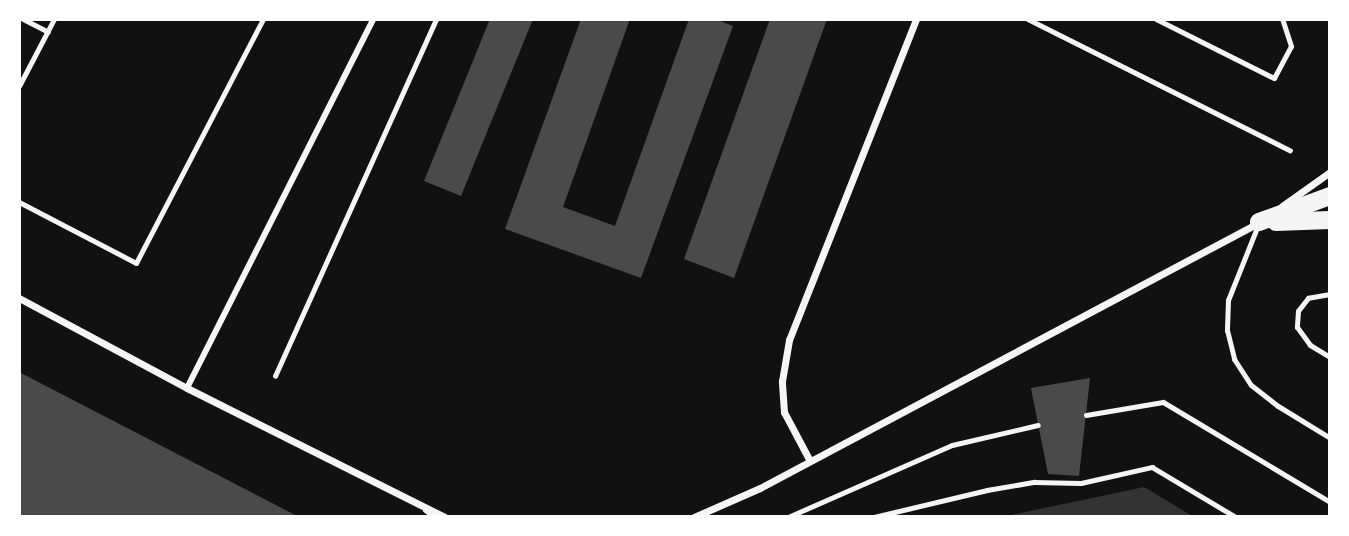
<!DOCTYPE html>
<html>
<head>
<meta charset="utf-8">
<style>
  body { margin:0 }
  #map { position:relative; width:1349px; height:536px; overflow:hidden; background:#111; font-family:"Exo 2",sans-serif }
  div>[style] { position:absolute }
  .water>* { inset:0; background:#333 }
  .building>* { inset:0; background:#4a4a4a }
  .path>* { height:4.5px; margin:-2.25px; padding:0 2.25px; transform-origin:2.25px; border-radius:2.25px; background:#f5f5f5 }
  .service>* { height:5px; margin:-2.5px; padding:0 2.5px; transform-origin:2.5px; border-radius:2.5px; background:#f5f5f5 }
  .pedestrian>* { height:6px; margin:-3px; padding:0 3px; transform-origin:3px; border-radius:3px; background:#f5f5f5 }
  .minor>* { height:7px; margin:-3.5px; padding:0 3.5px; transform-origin:3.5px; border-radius:3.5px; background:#f5f5f5 }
  .primary>* { height:18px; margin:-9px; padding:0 9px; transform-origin:9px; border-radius:9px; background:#f5f5f5 }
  span { translate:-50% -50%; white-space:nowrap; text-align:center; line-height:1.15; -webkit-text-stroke:6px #fff; paint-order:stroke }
  .frame { position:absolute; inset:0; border:21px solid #fff; pointer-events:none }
</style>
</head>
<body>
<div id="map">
  <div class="water">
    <div style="clip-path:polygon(1144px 487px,1194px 517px,1002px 517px)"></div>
  </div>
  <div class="building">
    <div style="clip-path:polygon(490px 19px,533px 19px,461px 196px,424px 181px)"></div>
    <div style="clip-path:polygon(581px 19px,630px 19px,563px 207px,615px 226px,689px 19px,715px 19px,733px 26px,641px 278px,505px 229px)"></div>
    <div style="clip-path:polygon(770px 19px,827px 19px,734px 278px,684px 259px)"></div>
    <div style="clip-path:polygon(19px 372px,299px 517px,19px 517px)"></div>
    <div style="clip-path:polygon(1090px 378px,1079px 476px,1048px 474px,1031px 388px)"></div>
  </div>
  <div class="path">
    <div style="left:1028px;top:19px;width:293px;rotate:26.6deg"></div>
    <div style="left:275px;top:376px;width:392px;rotate:-65.7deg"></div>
    <div style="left:874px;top:517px;width:116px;rotate:-13.4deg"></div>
    <div style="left:987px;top:490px;width:48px;rotate:-9.7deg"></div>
    <div style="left:1034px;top:482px;width:47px;rotate:1.2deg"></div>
    <div style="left:1081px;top:483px;width:73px;rotate:-12.7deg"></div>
    <div style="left:1152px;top:467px;width:98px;rotate:30.8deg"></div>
  </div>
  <div class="service">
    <div style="left:23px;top:19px;width:28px;rotate:27deg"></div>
    <div style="left:1156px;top:19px;width:132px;rotate:26.6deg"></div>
    <div style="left:1274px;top:78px;width:36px;rotate:-62deg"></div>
    <div style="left:1291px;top:46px;width:28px;rotate:-108deg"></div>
    <div style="left:19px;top:86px;width:76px;rotate:-62.4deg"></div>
    <div style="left:19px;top:202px;width:132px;rotate:27.5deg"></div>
    <div style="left:136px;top:263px;width:275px;rotate:-62.5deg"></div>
    <div style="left:1258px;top:225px;width:81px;rotate:111.8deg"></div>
    <div style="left:1228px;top:300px;width:30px;rotate:92deg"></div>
    <div style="left:1227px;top:330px;width:30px;rotate:76deg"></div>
    <div style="left:1234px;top:359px;width:31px;rotate:57deg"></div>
    <div style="left:1251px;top:385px;width:34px;rotate:38deg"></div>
    <div style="left:1278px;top:406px;width:61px;rotate:31.6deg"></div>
    <div style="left:1330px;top:294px;width:22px;rotate:170deg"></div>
    <div style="left:1308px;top:298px;width:16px;rotate:128deg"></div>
    <div style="left:1298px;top:311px;width:16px;rotate:94deg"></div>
    <div style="left:1297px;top:327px;width:22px;rotate:54deg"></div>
    <div style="left:1310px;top:345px;width:23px;rotate:31deg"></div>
    <div style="left:1086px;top:415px;width:78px;rotate:-9.6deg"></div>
    <div style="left:1163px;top:402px;width:195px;rotate:30.9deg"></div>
    <div style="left:425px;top:510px;width:12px;rotate:35deg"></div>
    <div style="left:788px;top:517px;width:179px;rotate:-23.7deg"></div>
    <div style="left:952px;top:445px;width:88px;rotate:-13.1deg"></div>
  </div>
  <div class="pedestrian">
    <div style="left:187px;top:388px;width:413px;rotate:-63.2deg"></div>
  </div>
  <div class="minor">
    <div style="left:1282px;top:206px;width:59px;rotate:-35.3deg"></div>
    <div style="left:19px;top:298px;width:191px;rotate:28.2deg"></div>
    <div style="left:187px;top:388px;width:288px;rotate:26.6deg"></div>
    <div style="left:810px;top:461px;width:55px;rotate:-118deg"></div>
    <div style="left:784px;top:412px;width:31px;rotate:-94deg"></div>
    <div style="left:782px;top:381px;width:42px;rotate:-80.3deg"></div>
    <div style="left:789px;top:340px;width:345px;rotate:-68.4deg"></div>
    <div style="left:694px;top:517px;width:72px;rotate:-23.7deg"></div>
    <div style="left:760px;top:488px;width:564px;rotate:-28.02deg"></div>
  </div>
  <div class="primary">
    <div style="left:1259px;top:222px;width:76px;rotate:-20.1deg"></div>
    <div style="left:1276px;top:222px;width:54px;rotate:-2.1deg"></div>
  </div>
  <div class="frame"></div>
</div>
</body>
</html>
